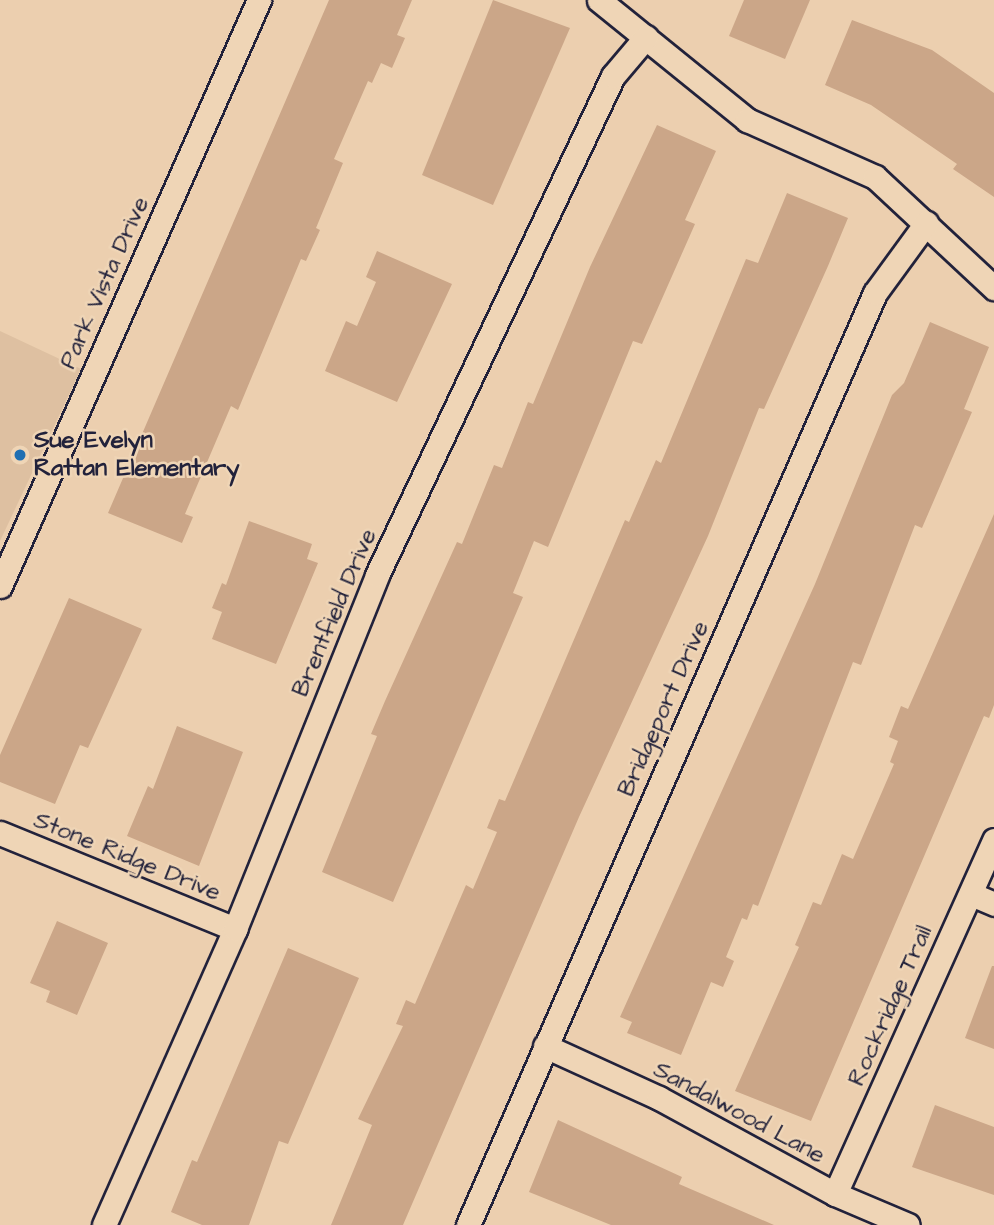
<!DOCTYPE html>
<html>
<head>
<meta charset="utf-8">
<style>
  body { margin:0 }
  #map { position:relative; width:994px; height:1225px; overflow:hidden; background:#eccfaf; font-family:"Architects Daughter",sans-serif }
  div>[style] { position:absolute }
  .built>* { inset:0; background:#dec0a1 }
  .building>* { inset:0; background:#cba688 }
  .roads { filter:drop-shadow(2px 0 #22223b) drop-shadow(-2px 0 #22223b) drop-shadow(0 2px #22223b) drop-shadow(0 -2px #22223b) }
  .street>* { height:23px; margin:-11.5px; padding:0 11.5px; transform-origin:11.5px; border-radius:11.5px; background:#efd5b6 }
  .dots>* { width:19px; height:19px; translate:-50% -50%; box-sizing:border-box; border:4px solid #efd5b6; border-radius:50% }
  span { translate:-50% -50%; white-space:nowrap; text-align:center; line-height:1.15; -webkit-text-stroke:5px #efd5b6; paint-order:stroke }
  .street-label { font-size:24px; color:#22223b }
  .poi-label { font-size:24px; color:#22223b; font-weight:700 }
  .left { translate:0 -50%; text-align:left }
</style>
</head>
<body>
<div id="map">
  <div class="built">
    <div style="clip-path:polygon(0 331px,81px 369px,0 541px)"></div>
  </div>
  <div class="building">
    <div style="clip-path:polygon(329px 0,412px 0,397px 35px,405px 38px,392px 68px,381px 63px,372px 83px,368px 81px,334px 159px,343px 163px,316px 228px,320px 230px,306px 261px,301px 259px,238px 410px,231px 406px,185px 514px,193px 517px,182px 543px,108px 513px)"></div>
    <div style="clip-path:polygon(493px 0,570px 28px,493px 205px,422px 175px)"></div>
    <div style="clip-path:polygon(744px 0,810px 0,785px 59px,729px 36px)"></div>
    <div style="clip-path:polygon(852px 20px,932px 50px,994px 93px,994px 197px,953px 169px,957px 164px,871px 105px,825px 85px)"></div>
    <div style="clip-path:polygon(657px 125px,716px 151px,685px 220px,695px 224px,642px 344px,633px 341px,548px 547px,534px 541px,513px 593px,523px 597px,393px 902px,322px 872px,377px 736px,371px 734px,385px 701px,457px 542px,462px 544px,494px 465px,502px 468px,528px 402px,533px 404px,590px 267px)"></div>
    <div style="clip-path:polygon(787px 193px,848px 218px,828px 266px,764px 409px,759px 408px,708px 536px,579px 817px,403px 1225px,331px 1225px,372px 1125px,358px 1119px,403px 1026px,396px 1024px,406px 1000px,415px 1004px,466px 885px,473px 889px,497px 832px,487px 828px,499px 799px,505px 801px,625px 520px,629px 522px,656px 460px,661px 463px,746px 259px,758px 263px)"></div>
    <div style="clip-path:polygon(377px 251px,452px 284px,397px 402px,325px 371px,346px 321px,357px 326px,376px 282px,366px 277px)"></div>
    <div style="clip-path:polygon(930px 322px,989px 347px,964px 409px,972px 412px,922px 528px,915px 525px,861px 665px,853px 662px,758px 906px,753px 904px,747px 920px,742px 918px,726px 957px,734px 961px,723px 987px,711px 982px,681px 1055px,627px 1033px,632px 1022px,620px 1017px,815px 584px,892px 395px,904px 383px)"></div>
    <div style="clip-path:polygon(994px 514px,994px 705px,989px 718px,984px 716px,811px 1121px,735px 1091px,799px 947px,795px 945px,813px 902px,821px 905px,842px 854px,853px 859px,894px 764px,890px 762px,898px 741px,889px 737px,901px 706px,908px 709px)"></div>
    <div style="clip-path:polygon(249px 521px,312px 544px,307px 559px,318px 563px,276px 664px,212px 639px,222px 612px,212px 608px,222px 583px,226px 585px)"></div>
    <div style="clip-path:polygon(69px 598px,142px 629px,88px 748px,80px 745px,55px 804px,0 782px,0 755px)"></div>
    <div style="clip-path:polygon(177px 726px,243px 752px,199px 866px,127px 836px,148px 786px,153px 789px)"></div>
    <div style="clip-path:polygon(57px 921px,108px 943px,77px 1015px,46px 1002px,50px 991px,30px 983px)"></div>
    <div style="clip-path:polygon(288px 948px,359px 978px,288px 1144px,279px 1141px,249px 1225px,202px 1225px,171px 1212px,192px 1160px,197px 1162px)"></div>
    <div style="clip-path:polygon(992px 966px,994px 966px,994px 1049px,965px 1038px)"></div>
    <div style="clip-path:polygon(935px 1105px,994px 1127px,994px 1195px,912px 1167px)"></div>
    <div style="clip-path:polygon(558px 1120px,682px 1177px,679px 1184px,774px 1225px,611px 1225px,529px 1192px)"></div>
  </div>
  <div class="roads">
    <div class="street">
      <div style="left:599px;top:0;width:191px;rotate:39deg"></div>
      <div style="left:747px;top:120px;width:140px;rotate:24deg"></div>
      <div style="left:875px;top:177px;width:163px;rotate:43deg"></div>
      <div style="left:0;top:586px;width:641px;rotate:-66.16deg"></div>
      <div style="left:0;top:833px;width:254px;rotate:22.2deg"></div>
      <div style="left:971px;top:894px;width:25px;rotate:23deg"></div>
      <div style="left:545px;top:1046px;width:125px;rotate:24.5deg"></div>
      <div style="left:659px;top:1098px;width:200px;rotate:28.6deg"></div>
      <div style="left:835px;top:1194px;width:79px;rotate:23deg"></div>
      <div style="left:835px;top:1194px;width:388px;rotate:-65.8deg"></div>
      <div style="left:104px;top:1225px;width:324px;rotate:-66.1deg"></div>
      <div style="left:235px;top:929px;width:381px;rotate:-68.1deg"></div>
      <div style="left:377px;top:575px;width:552px;rotate:-64.69deg"></div>
      <div style="left:613px;top:76px;width:51px;rotate:-49.8deg"></div>
      <div style="left:468px;top:1225px;width:1017px;rotate:-66.41deg"></div>
      <div style="left:875px;top:293px;width:87px;rotate:-53.9deg"></div>
    </div>
  </div>
  <div class="dots">
    <div style="left:20px;top:455px;background:#1f6fb2"></div>
  </div>
  <div class="street-label">
    <span style="left:105px;top:283px;rotate:-66deg">Park Vista Drive</span>
    <span style="left:335px;top:613px;rotate:-67deg">Brentfield Drive</span>
    <span style="left:664px;top:709px;rotate:-66deg">Bridgeport Drive</span>
    <span style="left:127px;top:857px;rotate:22deg">Stone Ridge Drive</span>
    <span style="left:891px;top:1006px;rotate:-66deg">Rockridge Trail</span>
    <span style="left:739px;top:1113px;rotate:28deg">Sandalwood Lane</span>
  </div>
  <div class="poi-label">
    <span class="left" style="left:34px;top:455px">Sue Evelyn<br>Rattan Elementary</span>
  </div>
</div>
</body>
</html>
